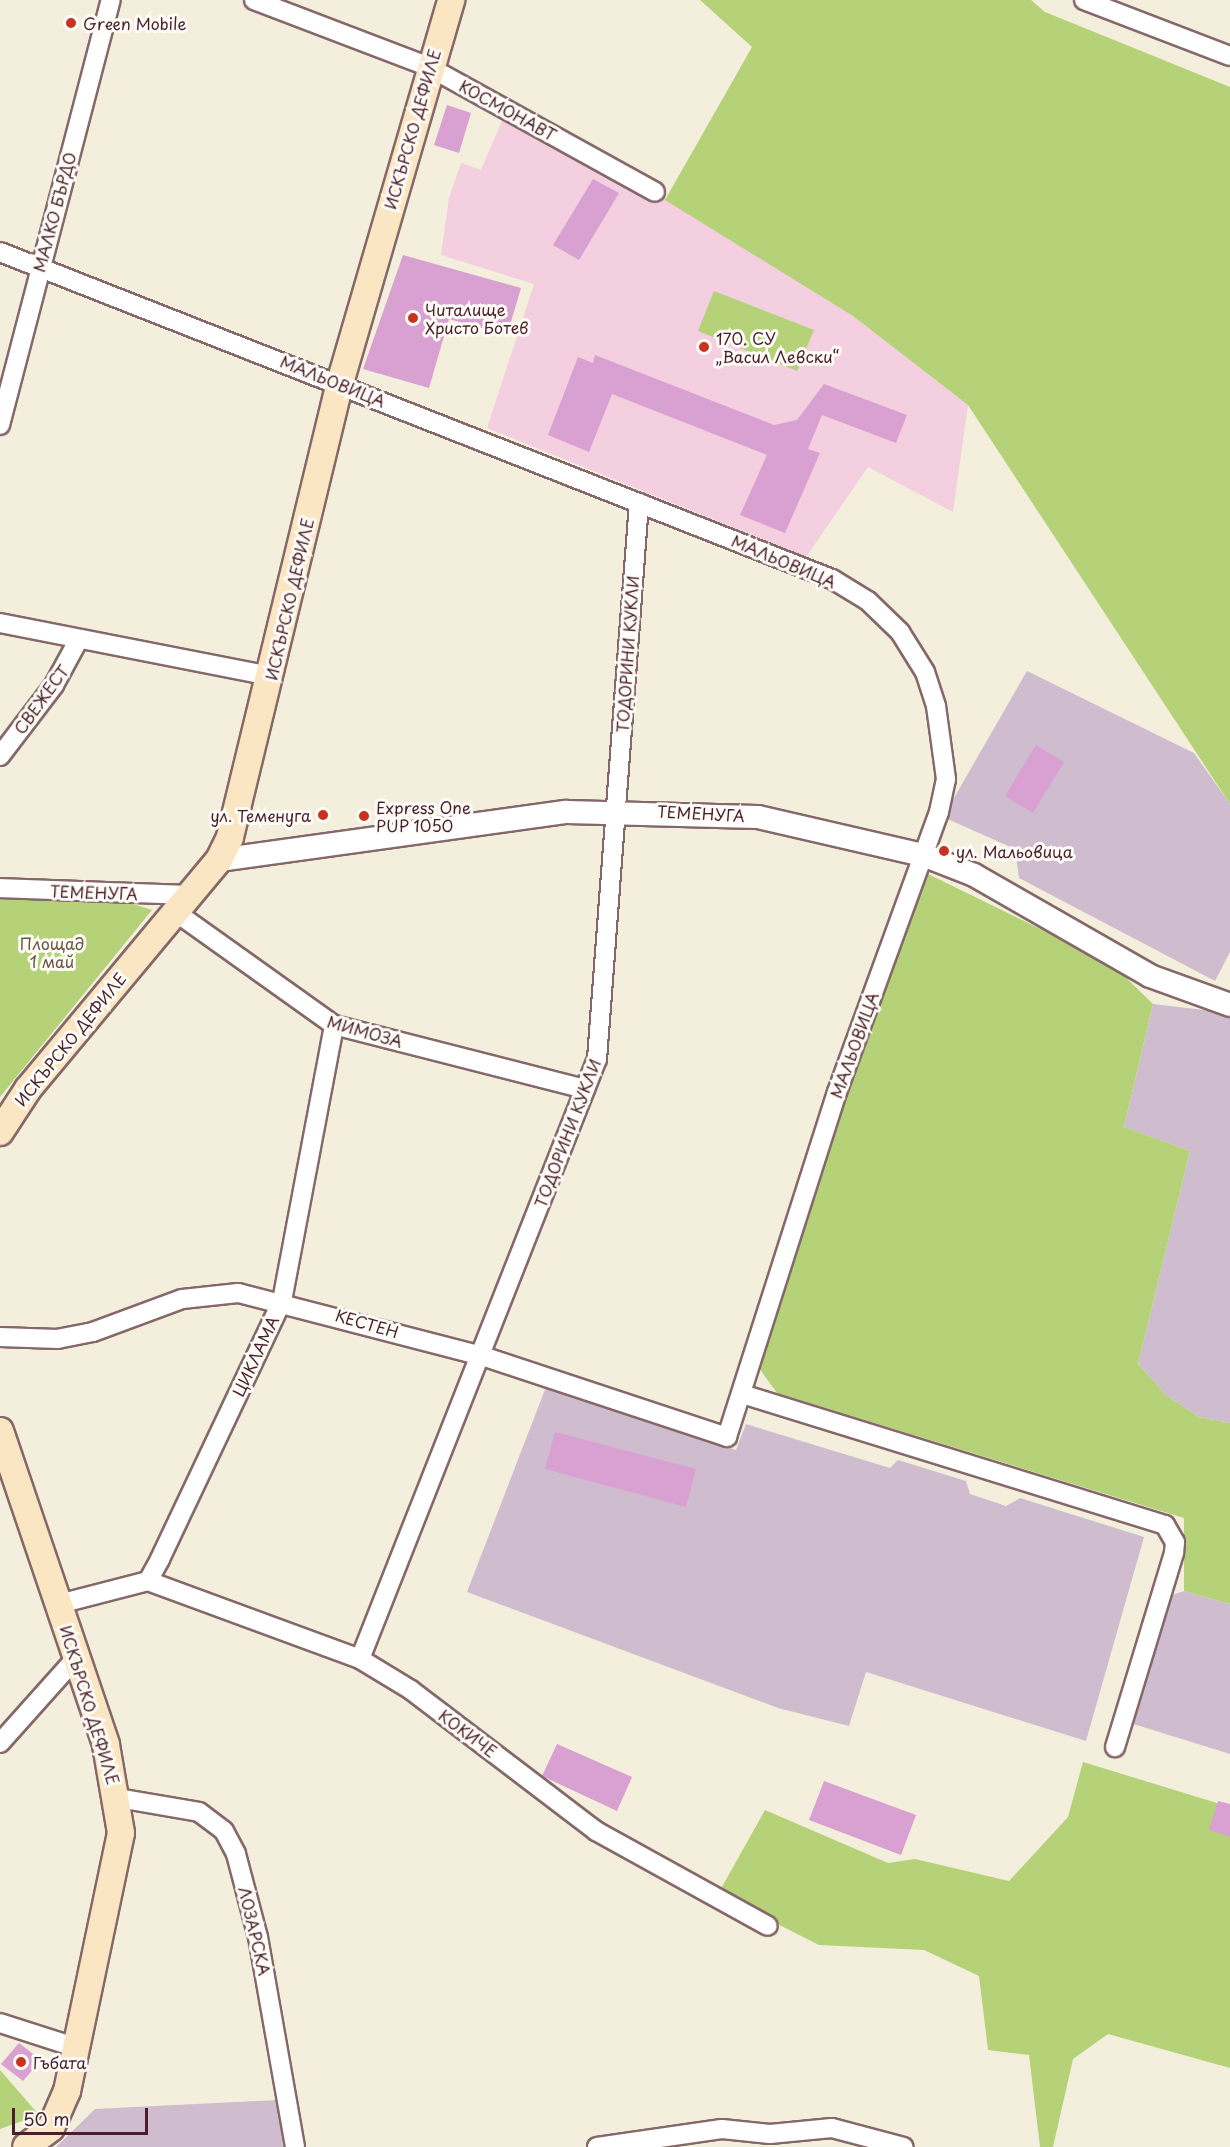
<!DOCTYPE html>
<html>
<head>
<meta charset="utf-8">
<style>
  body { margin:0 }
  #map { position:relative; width:1230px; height:2147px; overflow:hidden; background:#f3efdc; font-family:"Playpen Sans",sans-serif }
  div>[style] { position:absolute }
  .built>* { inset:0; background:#f3cfe0 }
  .industrial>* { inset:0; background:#cfbdcf }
  .green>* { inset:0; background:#b5d278 }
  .building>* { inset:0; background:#d9a0d2 }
  .roads { filter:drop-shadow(2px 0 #856869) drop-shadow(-2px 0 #856869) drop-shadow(0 2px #856869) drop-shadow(0 -2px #856869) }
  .minor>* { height:18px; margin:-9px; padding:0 9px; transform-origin:9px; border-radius:9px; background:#fff }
  .tertiary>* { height:22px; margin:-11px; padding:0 11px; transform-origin:11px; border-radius:11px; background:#fff }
  .secondary>* { height:26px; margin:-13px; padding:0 13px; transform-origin:13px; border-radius:13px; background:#fbe6c3 }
  .dots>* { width:16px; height:16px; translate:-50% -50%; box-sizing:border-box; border:3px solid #fdfcf7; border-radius:50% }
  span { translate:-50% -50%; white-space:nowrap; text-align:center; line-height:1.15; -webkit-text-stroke:6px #fdfcf7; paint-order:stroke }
  .poi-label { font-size:16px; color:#4a1f2b }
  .left { translate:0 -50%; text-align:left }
  .right { translate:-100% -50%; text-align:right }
  .street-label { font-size:16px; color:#4a1f2b }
  .park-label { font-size:16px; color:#6a5542 }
  .scale { position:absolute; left:12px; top:2108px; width:136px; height:27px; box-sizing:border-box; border:3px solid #4a1f2b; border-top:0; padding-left:8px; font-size:18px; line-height:21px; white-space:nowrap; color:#4a1f2b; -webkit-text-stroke:4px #fdfcf7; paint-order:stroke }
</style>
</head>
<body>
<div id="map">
  <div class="built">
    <div style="clip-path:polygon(507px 109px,723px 231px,853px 316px,968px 405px,953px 512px,868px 467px,806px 557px,487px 428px,534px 284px,441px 255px,449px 198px,461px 163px,481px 170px)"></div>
  </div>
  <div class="industrial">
    <div style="clip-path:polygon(1027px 671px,1194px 753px,1230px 804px,1230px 952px,1215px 981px,1019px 878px,1015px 849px,943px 817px)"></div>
    <div style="clip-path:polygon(1153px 1004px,1230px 1013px,1230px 1423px,1199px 1417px,1166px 1395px,1138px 1364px,1190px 1151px,1124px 1127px)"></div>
    <div style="clip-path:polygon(546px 1387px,736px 1450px,746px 1424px,890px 1468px,898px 1460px,966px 1481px,970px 1494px,1006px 1506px,1020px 1498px,1144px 1537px,1086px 1741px,866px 1672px,849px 1726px,778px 1708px,467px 1592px)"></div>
    <div style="clip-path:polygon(1184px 1591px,1230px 1604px,1230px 1754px,1127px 1722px,1163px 1598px)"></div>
    <div style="clip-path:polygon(277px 2100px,283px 2147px,56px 2147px,95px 2109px)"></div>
  </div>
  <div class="green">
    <div style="clip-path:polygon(700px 0,1031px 0,1045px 12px,1230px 87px,1230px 804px,968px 405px,853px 316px,665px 200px,752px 47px)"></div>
    <div style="clip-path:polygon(714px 291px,814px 330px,797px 371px,698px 331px)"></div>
    <div style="clip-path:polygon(924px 872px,1112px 964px,1153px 1004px,1124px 1127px,1190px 1151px,1138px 1364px,1166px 1395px,1199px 1417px,1230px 1423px,1230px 1604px,1184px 1591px,1184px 1518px,777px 1393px,754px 1361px)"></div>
    <div style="clip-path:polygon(0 899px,127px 902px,152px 910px,0 1097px)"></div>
    <div style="clip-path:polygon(1083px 1762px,1230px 1807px,1230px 2068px,1108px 2034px,1073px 2059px,1053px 2147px,1040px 2147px,1029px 2055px,988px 2050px,979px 1976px,924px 1950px,819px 1945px,718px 1894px,765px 1810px,888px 1863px,915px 1859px,1009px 1881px,1068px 1817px)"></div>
    <div style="clip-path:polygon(0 2070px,39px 2115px,0 2129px)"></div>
  </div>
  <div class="building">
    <div style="clip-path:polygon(447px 105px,471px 113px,459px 153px,434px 145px)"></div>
    <div style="clip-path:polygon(593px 179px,619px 193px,579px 260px,553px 245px)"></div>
    <div style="clip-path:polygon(403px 255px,521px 288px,507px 335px,449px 319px,429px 388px,363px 369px)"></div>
    <div style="clip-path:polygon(595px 355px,774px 425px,797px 420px,824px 384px,907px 415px,896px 443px,822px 415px,808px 449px,820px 453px,785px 533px,740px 515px,767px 455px,612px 394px,589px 452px,548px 435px,578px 357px,593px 363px)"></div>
    <div style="clip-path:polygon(1036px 745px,1064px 762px,1033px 813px,1005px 796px)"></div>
    <div style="clip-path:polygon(555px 1432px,696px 1469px,686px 1507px,545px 1469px)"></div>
    <div style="clip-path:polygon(557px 1744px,632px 1777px,617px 1811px,542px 1776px)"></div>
    <div style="clip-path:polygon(824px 1781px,916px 1815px,901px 1855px,809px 1820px)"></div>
    <div style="clip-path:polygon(1218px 1801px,1230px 1804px,1230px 1837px,1209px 1830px)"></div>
    <div style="clip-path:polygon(19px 2043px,41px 2060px,23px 2081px,1px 2064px)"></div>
  </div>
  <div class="roads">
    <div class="minor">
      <div style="left:254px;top:0;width:187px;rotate:20.9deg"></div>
      <div style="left:429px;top:67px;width:258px;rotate:28.9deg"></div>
      <div style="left:1084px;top:0;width:156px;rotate:21deg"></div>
      <div style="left:0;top:252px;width:894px;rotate:21.46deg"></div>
      <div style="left:832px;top:579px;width:42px;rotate:31.4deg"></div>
      <div style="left:868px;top:601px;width:45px;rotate:44.1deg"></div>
      <div style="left:900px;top:632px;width:47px;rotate:58deg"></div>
      <div style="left:925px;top:672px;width:36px;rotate:72deg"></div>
      <div style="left:936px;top:706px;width:74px;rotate:82.2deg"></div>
      <div style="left:946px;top:779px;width:34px;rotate:102deg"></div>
      <div style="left:939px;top:812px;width:298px;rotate:110deg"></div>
      <div style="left:837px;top:1092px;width:362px;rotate:107.7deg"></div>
      <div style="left:727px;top:1437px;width:258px;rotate:-161.7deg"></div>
      <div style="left:482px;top:1356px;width:252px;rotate:-165.5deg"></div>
      <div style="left:238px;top:1293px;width:56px;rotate:173.9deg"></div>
      <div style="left:182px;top:1299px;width:95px;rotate:159.7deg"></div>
      <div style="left:93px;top:1332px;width:36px;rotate:169deg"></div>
      <div style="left:58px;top:1339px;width:58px;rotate:-178deg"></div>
      <div style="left:0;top:425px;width:439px;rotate:-75.4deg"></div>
      <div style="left:0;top:623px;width:275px;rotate:11.1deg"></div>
      <div style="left:0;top:756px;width:89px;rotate:-52.7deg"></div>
      <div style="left:54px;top:685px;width:52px;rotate:-61.5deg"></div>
      <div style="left:0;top:888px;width:187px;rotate:2.1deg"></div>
      <div style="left:174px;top:911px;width:196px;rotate:35.5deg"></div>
      <div style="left:334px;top:1025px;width:259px;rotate:14.3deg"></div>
      <div style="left:742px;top:1394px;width:443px;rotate:17.2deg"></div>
      <div style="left:1165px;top:1525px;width:20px;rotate:60deg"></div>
      <div style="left:1175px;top:1542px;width:11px;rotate:95deg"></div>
      <div style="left:1174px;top:1553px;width:203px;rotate:106.9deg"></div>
      <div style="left:148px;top:1581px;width:226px;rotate:20.2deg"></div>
      <div style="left:360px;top:1659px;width:60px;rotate:31.3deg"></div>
      <div style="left:411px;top:1690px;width:233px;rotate:37.3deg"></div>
      <div style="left:596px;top:1831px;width:196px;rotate:28.9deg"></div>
      <div style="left:59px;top:1604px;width:92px;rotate:-14.5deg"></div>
      <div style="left:148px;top:1581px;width:25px;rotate:-61deg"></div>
      <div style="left:160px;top:1559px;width:285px;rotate:-64.7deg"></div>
      <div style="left:282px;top:1301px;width:281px;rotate:-79.3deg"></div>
      <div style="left:360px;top:1659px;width:645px;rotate:-68.45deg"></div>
      <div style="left:597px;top:1059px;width:558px;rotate:-85.68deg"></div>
      <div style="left:0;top:1743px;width:114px;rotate:-48.2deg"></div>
      <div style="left:118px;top:1798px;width:82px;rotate:9.8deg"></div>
      <div style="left:199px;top:1812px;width:31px;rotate:37deg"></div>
      <div style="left:224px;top:1831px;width:26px;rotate:62deg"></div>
      <div style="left:236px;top:1854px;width:86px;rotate:75.2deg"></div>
      <div style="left:258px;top:1937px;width:213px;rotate:80deg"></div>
      <div style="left:0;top:2023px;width:82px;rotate:17.8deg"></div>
      <div style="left:597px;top:2147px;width:126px;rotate:-8.2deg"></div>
      <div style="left:722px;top:2129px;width:48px;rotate:5.9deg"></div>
      <div style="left:770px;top:2134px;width:62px;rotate:-5.5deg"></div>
      <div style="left:832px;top:2128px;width:74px;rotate:14.8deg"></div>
    </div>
    <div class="tertiary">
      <div style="left:219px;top:860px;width:351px;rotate:-7.9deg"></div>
      <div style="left:567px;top:812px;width:191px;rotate:1.5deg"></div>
      <div style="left:758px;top:817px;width:169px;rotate:13deg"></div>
      <div style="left:923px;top:855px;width:55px;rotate:21.4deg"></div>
      <div style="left:974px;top:875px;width:203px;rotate:29.8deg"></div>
      <div style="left:1150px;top:976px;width:85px;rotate:19.9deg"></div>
    </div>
    <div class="secondary">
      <div style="left:0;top:1132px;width:51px;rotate:-56.9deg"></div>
      <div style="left:28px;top:1089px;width:298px;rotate:-50.2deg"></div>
      <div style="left:219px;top:860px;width:25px;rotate:-64deg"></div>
      <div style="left:230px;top:837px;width:467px;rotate:-76.4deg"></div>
      <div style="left:340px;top:383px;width:399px;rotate:-73.8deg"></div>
      <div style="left:0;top:1431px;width:331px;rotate:71.3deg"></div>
      <div style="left:106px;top:1745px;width:89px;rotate:80.3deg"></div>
      <div style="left:121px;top:1833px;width:264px;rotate:101.8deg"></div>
      <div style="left:67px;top:2091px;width:40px;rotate:113.4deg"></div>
      <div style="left:51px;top:2128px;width:31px;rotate:143deg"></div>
    </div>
  </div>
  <div class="dots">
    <div style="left:71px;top:23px;background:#c8321e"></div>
    <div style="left:413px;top:318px;background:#c8321e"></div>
    <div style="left:704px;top:347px;background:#c8321e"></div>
    <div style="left:323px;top:815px;background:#c8321e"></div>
    <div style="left:364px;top:816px;background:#c8321e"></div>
    <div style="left:944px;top:851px;background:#c8321e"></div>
    <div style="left:21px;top:2062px;background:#c8321e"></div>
  </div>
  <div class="poi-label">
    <span class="left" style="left:83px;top:23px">Green Mobile</span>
    <span class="left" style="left:425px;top:318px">Читалище<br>Христо Ботев</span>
    <span class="left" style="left:716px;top:347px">170. СУ<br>„Васил Левски“</span>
    <span class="left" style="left:376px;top:816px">Express One<br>PUP 1050</span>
    <span class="right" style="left:311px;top:815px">ул. Теменуга</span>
    <span class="left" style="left:956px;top:851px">ул. Мальовица</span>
    <span class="left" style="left:33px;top:2062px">Гъбата</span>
  </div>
  <div class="street-label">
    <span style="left:508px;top:110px;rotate:29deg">КОСМОНАВТ</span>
    <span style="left:412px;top:129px;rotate:-74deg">ИСКЪРСКО ДЕФИЛЕ</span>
    <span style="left:54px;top:212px;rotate:-75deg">МАЛКО БЪРДО</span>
    <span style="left:333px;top:381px;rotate:22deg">МАЛЬОВИЦА</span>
    <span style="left:784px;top:561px;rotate:23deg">МАЛЬОВИЦА</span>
    <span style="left:289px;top:599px;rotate:-77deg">ИСКЪРСКО ДЕФИЛЕ</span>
    <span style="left:627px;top:654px;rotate:-86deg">ТОДОРИНИ КУКЛИ</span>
    <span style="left:41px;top:699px;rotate:-54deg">СВЕЖЕСТ</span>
    <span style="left:701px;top:813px;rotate:3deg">ТЕМЕНУГА</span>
    <span style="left:94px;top:892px;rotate:2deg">ТЕМЕНУГА</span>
    <span style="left:365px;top:1031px;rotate:16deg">МИМОЗА</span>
    <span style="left:70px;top:1039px;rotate:-51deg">ИСКЪРСКО ДЕФИЛЕ</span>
    <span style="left:854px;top:1045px;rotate:-70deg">МАЛЬОВИЦА</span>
    <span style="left:567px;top:1133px;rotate:-69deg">ТОДОРИНИ КУКЛИ</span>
    <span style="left:367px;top:1323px;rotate:16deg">КЕСТЕН</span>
    <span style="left:255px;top:1356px;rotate:-65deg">ЦИКЛАМА</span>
    <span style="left:90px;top:1705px;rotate:73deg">ИСКЪРСКО ДЕФИЛЕ</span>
    <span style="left:468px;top:1733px;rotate:37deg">КОКИЧЕ</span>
    <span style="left:255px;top:1931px;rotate:77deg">ЛОЗАРСКА</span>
  </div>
  <div class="park-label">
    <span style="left:52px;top:952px">Площад<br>1 май</span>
  </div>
  <div class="scale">50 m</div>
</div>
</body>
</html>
